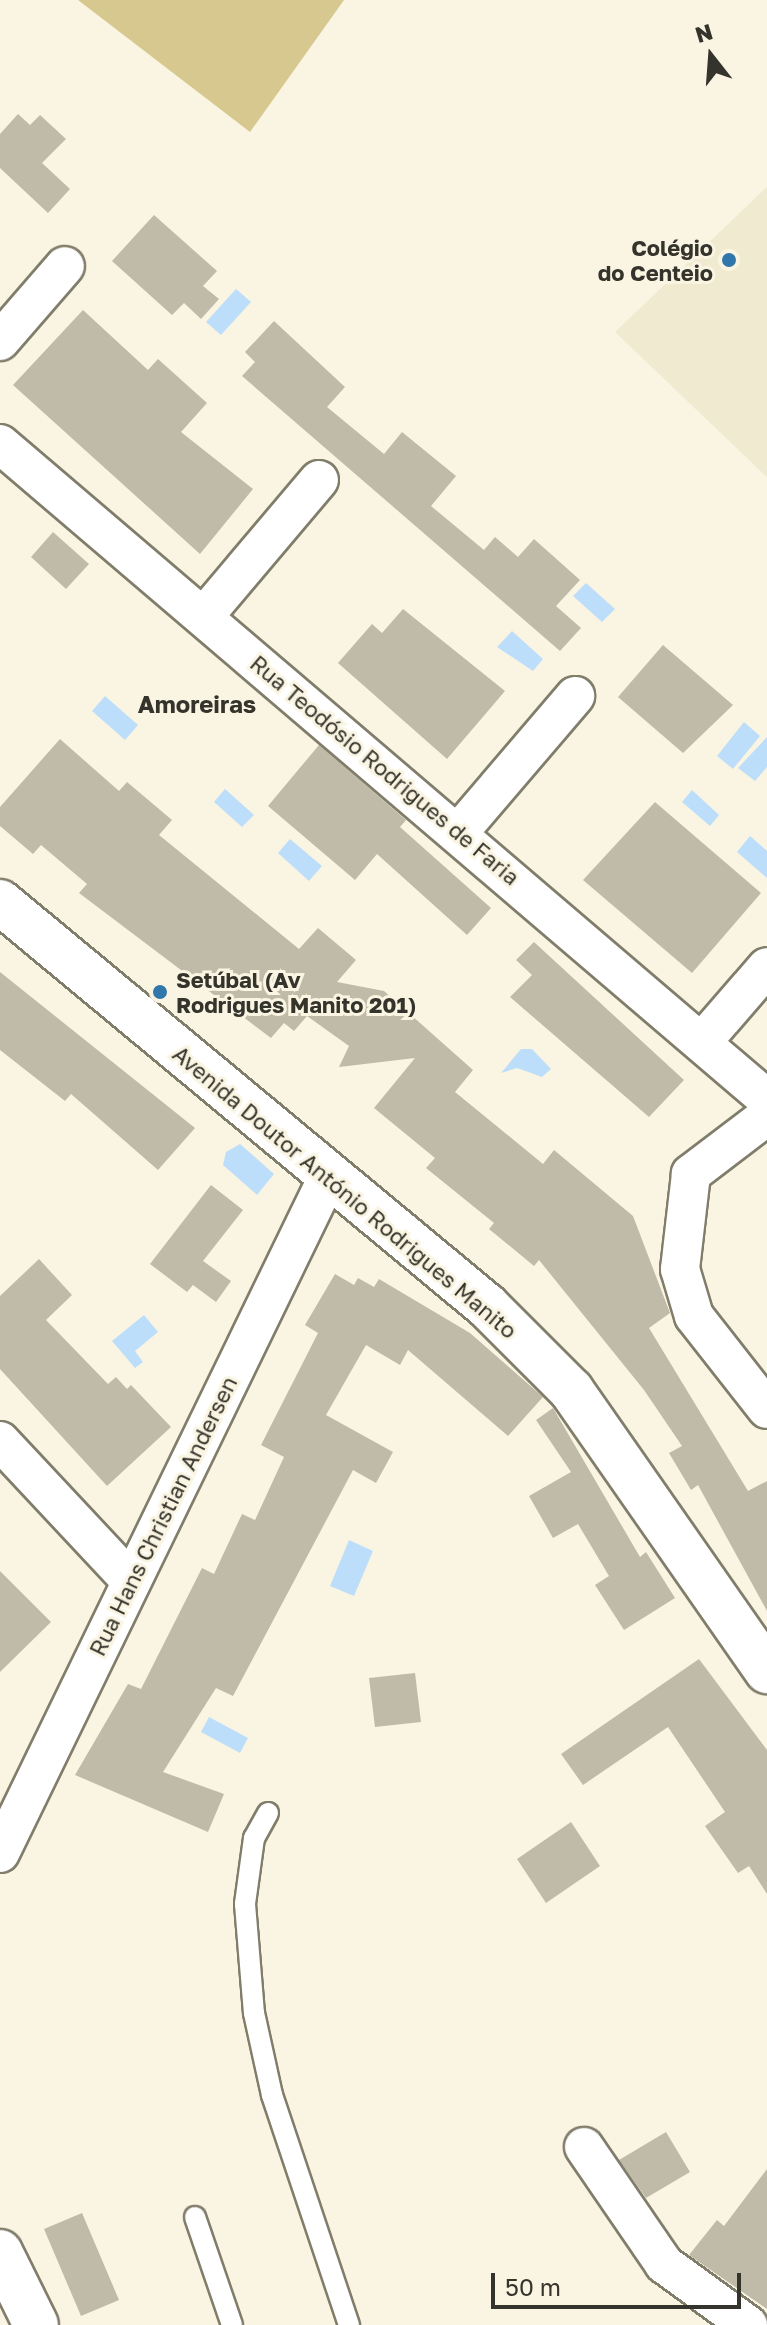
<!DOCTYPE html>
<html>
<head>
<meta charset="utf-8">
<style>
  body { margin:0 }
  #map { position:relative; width:767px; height:2325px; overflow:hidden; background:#faf5e2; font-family:"Golos Text",sans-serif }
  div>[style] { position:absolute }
  .built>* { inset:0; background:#f0ead0 }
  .green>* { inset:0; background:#d6c88e }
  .water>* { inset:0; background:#bcdefa }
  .building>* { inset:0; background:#bfbba8 }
  .roads { filter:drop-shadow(2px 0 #817d6b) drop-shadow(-2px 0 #817d6b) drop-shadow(0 2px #817d6b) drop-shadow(0 -2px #817d6b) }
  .service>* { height:20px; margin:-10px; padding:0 10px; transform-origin:10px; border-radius:10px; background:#fff }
  .minor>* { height:38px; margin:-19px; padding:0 19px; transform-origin:19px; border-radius:19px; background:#fff }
  .tertiary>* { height:44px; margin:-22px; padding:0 22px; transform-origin:22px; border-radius:22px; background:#fff }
  .dots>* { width:22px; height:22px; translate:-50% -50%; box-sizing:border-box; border:4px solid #faf5e2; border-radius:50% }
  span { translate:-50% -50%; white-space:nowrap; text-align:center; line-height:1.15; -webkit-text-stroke:6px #faf5e2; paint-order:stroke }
  .poi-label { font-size:22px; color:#35342c; font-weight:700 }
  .right { translate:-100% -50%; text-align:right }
  .left { translate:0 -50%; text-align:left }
  .street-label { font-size:22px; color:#35342c }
  .neighbourhood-label { font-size:24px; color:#35342c; font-weight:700 }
  .north { position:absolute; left:671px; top:16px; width:80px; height:80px; -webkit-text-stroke:6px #faf5e2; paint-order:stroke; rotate:343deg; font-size:22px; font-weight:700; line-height:32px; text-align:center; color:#35342c }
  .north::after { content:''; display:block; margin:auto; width:28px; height:36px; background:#35342c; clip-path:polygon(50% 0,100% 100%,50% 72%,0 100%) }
  .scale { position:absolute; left:491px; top:2273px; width:250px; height:36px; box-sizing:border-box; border:4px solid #35342c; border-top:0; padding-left:10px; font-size:24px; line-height:28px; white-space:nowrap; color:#35342c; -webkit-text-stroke:6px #faf5e2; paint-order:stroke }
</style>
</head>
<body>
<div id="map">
  <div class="built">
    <div style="clip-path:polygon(767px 187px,767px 477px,615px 332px)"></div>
  </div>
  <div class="green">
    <div style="clip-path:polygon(78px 0,344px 0,250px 132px)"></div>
  </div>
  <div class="water">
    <div style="clip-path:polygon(236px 289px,251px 302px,221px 335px,206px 322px)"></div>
    <div style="clip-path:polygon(586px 583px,615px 609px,602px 622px,573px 596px)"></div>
    <div style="clip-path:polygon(512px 631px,543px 659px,533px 671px,497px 647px)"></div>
    <div style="clip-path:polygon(105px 696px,138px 725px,125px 740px,92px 711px)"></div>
    <div style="clip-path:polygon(744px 722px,760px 736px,733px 769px,717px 756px)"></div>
    <div style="clip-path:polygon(767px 737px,767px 767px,755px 781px,738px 768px)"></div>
    <div style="clip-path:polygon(225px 789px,254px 815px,242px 827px,214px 802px)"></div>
    <div style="clip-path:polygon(692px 790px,719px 815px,710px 826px,682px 802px)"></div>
    <div style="clip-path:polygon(750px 836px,767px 851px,767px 878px,737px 852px)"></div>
    <div style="clip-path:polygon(290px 839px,322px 866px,309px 881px,278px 853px)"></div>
    <div style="clip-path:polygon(521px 1049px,532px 1049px,551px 1069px,542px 1077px,517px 1068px,501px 1073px)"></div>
    <div style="clip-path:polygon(240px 1144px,274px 1174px,257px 1195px,223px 1165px,226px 1152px)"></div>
    <div style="clip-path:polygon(144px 1315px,158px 1332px,135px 1351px,143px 1362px,135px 1368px,112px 1341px)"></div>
    <div style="clip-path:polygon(349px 1540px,373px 1551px,354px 1596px,330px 1586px)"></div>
    <div style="clip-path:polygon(209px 1717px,248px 1738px,240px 1753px,201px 1732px)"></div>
  </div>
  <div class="building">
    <div style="clip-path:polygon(18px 114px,30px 125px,40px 115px,66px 139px,42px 163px,70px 189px,48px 213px,0 168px,0 134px)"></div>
    <div style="clip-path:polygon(154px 215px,217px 271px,203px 286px,219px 299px,201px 319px,184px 303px,172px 315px,112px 261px)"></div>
    <div style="clip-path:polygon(83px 310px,148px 370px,158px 359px,207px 403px,181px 432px,253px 489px,200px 554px,13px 385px)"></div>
    <div style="clip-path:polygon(274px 321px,345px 387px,327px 407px,384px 454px,402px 432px,456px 476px,431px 506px,484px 550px,495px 537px,518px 557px,534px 539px,580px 580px,556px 606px,581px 628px,560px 651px,242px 376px,255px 362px,245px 352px)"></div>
    <div style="clip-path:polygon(53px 532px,89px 564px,66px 589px,31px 557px)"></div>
    <div style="clip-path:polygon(403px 609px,505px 691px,447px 759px,338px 663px,372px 624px,382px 633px)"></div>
    <div style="clip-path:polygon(663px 645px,733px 705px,683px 753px,618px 697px)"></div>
    <div style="clip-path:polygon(60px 739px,119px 791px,127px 782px,172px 820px,159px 835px,299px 949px,318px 928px,356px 960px,337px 982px,384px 991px,473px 1070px,455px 1092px,543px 1164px,554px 1150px,633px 1216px,670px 1313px,649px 1328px,748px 1491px,767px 1481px,767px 1611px,698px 1485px,691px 1490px,669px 1453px,682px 1446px,644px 1390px,539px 1260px,534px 1266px,489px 1229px,494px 1223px,426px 1168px,435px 1158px,374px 1108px,415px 1058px,339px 1067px,349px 1046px,307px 1016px,294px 1031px,284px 1023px,271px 1038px,79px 893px,87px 884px,41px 845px,33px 854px,0 826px,0 807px)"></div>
    <div style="clip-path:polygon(319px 745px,406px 820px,400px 827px,491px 908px,467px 935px,377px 854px,355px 880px,268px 806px)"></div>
    <div style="clip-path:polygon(655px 802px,761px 893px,692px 973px,583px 880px)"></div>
    <div style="clip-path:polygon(534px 942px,684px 1080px,649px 1117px,510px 997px,532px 975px,516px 960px)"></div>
    <div style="clip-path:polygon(0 972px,195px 1128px,158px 1170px,71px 1094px,65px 1101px,0 1050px)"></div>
    <div style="clip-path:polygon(211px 1185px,243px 1210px,203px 1261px,231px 1281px,216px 1302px,193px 1285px,187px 1292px,150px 1264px)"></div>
    <div style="clip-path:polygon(39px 1259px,72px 1295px,46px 1320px,108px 1384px,116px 1377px,127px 1389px,131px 1385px,171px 1427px,107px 1486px,0 1369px,0 1296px)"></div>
    <div style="clip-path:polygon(335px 1274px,354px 1285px,358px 1278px,374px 1287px,379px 1279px,470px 1333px,543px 1397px,508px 1436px,408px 1350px,400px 1365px,366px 1345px,326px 1415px,393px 1452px,376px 1483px,353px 1470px,233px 1696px,216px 1688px,163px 1772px,224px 1794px,208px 1832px,75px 1775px,128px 1684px,141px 1689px,202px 1568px,214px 1574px,242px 1514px,255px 1520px,284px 1457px,261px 1445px,318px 1333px,305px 1325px)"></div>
    <div style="clip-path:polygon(553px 1408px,640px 1557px,646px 1552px,675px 1598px,624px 1630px,595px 1585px,609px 1576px,578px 1524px,553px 1538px,529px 1496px,571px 1472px,536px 1420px)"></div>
    <div style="clip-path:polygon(0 1571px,51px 1622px,0 1672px)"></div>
    <div style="clip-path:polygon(699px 1659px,767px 1750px,767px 1894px,749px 1866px,738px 1873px,705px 1826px,725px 1812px,668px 1727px,583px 1785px,561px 1754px)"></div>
    <div style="clip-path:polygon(415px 1673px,421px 1722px,375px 1727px,369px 1678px)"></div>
    <div style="clip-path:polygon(571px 1822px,600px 1866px,546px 1903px,517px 1859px)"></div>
    <div style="clip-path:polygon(666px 2132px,690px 2172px,646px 2198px,619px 2160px)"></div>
    <div style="clip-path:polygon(767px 2169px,767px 2309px,689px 2255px,717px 2220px,724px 2226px)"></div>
    <div style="clip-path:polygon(82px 2213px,119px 2300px,81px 2316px,44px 2229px)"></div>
  </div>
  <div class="roads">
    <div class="service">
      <div style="left:268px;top:1813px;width:29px;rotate:119deg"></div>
      <div style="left:254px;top:1838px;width:67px;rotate:97.8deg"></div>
      <div style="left:245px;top:1904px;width:109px;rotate:85.3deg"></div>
      <div style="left:254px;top:2013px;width:84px;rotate:77.6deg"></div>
      <div style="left:272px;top:2095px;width:243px;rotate:71.5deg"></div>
      <div style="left:195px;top:2217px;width:114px;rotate:71.1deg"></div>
    </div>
    <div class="minor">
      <div style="left:0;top:341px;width:99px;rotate:-49.1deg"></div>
      <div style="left:0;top:444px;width:1009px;rotate:40.5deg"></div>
      <div style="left:204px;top:616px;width:178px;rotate:-49.8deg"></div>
      <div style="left:459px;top:832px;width:179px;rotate:-49.5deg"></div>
      <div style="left:702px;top:1042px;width:99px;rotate:-49.1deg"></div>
      <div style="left:767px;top:1116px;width:96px;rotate:142.7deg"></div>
      <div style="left:691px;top:1174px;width:96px;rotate:96.6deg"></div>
      <div style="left:680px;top:1269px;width:49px;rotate:73.4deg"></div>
      <div style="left:694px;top:1316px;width:118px;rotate:51.9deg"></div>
      <div style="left:0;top:1441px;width:192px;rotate:46.9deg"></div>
      <div style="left:0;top:1853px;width:749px;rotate:-64.12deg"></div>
      <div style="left:584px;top:2147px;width:142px;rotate:55.6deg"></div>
      <div style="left:664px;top:2264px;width:104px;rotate:36deg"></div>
    </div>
    <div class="tertiary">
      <div style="left:0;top:902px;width:633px;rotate:39.68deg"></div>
      <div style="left:487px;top:1306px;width:119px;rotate:45deg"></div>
      <div style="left:571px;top:1390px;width:343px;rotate:55.1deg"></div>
      <div style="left:0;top:2252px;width:81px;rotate:63.7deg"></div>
    </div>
  </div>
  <div class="dots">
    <div style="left:729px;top:260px;background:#3078ac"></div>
    <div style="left:160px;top:992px;background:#3078ac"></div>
  </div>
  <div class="poi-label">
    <span class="right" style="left:713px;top:260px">Colégio<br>do Centeio</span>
    <span class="left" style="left:176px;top:992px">Setúbal (Av<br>Rodrigues Manito 201)</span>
  </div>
  <div class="street-label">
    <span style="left:385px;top:770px;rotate:40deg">Rua Teodósio Rodrigues de Faria</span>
    <span style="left:345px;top:1192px;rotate:40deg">Avenida Doutor António Rodrigues Manito</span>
    <span style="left:163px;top:1516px;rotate:-64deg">Rua Hans Christian Andersen</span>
  </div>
  <div class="neighbourhood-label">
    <span style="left:197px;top:704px">Amoreiras</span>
  </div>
  <div class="north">N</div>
  <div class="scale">50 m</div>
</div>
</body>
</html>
